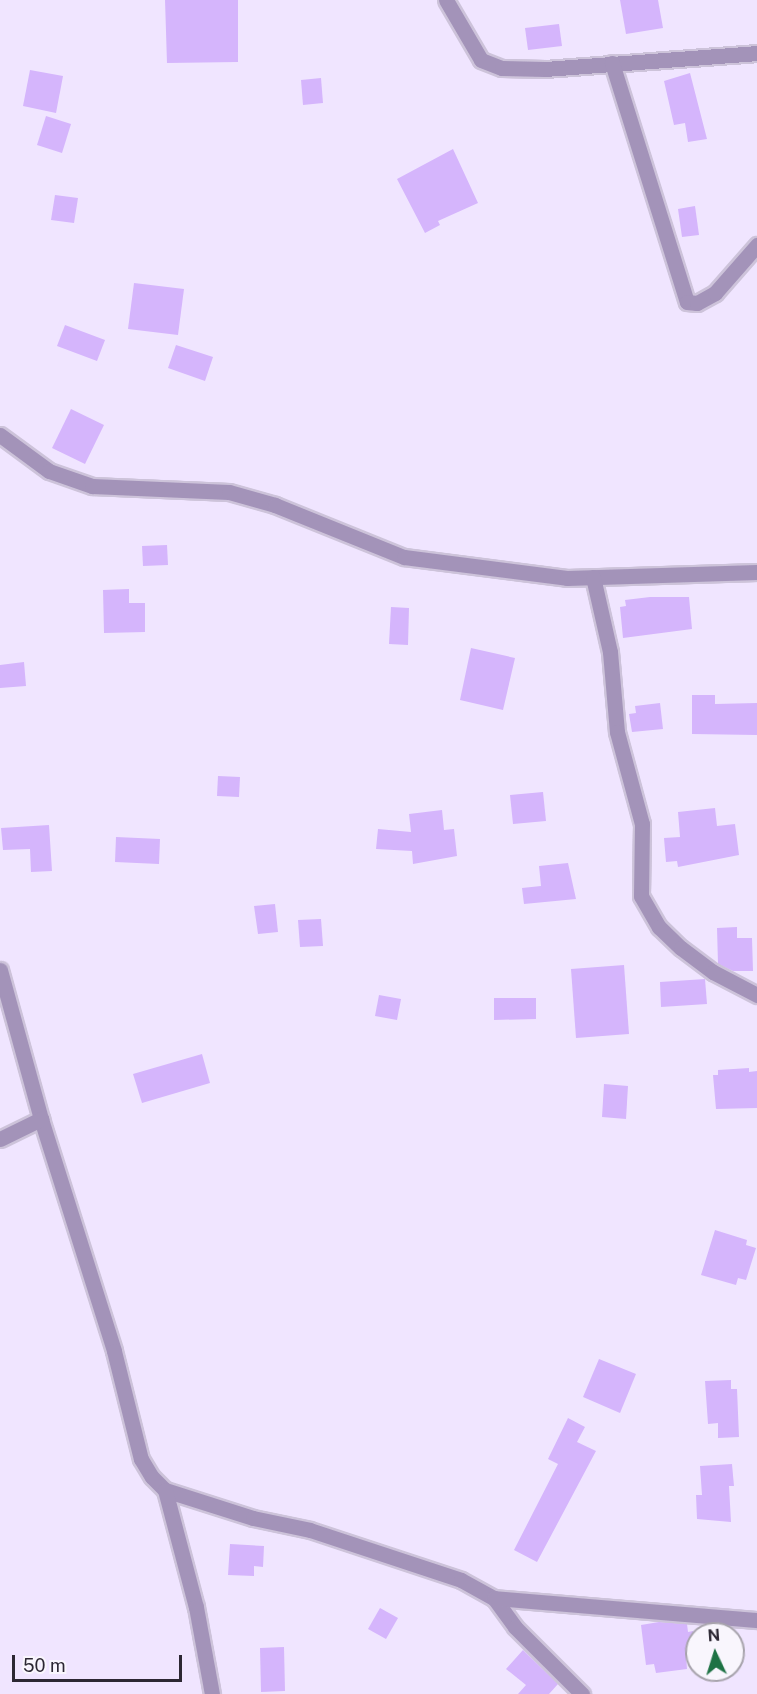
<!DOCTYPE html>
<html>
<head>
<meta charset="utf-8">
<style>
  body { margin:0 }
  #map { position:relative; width:757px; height:1694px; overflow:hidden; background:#f0e5ff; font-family:"Public Sans",sans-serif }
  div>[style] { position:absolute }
  .building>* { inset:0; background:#d5b5fc }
  .roads { filter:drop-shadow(2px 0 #cdc3da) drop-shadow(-2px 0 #cdc3da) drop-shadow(0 2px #cdc3da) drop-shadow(0 -2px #cdc3da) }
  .minor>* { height:15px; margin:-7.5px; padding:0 7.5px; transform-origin:7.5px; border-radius:7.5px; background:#a393b9 }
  span { translate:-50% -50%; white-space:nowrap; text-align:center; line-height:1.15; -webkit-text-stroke:4.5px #f9f6fd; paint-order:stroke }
  .north { position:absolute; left:685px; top:1622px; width:60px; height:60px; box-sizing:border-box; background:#f9f6fd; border:2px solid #a7a3ac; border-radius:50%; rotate:356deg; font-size:16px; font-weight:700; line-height:24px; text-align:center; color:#2c2733 }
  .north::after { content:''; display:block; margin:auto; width:21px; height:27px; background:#1e7244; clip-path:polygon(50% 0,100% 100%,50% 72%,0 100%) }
  .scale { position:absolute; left:12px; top:1655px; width:170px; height:27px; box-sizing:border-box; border:3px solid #2c2733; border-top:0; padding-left:8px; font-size:18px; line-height:21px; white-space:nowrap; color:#2c2733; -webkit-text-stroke:4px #f9f6fd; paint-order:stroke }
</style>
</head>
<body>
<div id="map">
  <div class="building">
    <div style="clip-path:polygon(165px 0,238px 0,238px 62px,167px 63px)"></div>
    <div style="clip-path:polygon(620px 0,658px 0,663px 28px,626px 34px)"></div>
    <div style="clip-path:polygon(559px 24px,562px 46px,528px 50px,525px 28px)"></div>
    <div style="clip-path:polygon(30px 70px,63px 76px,56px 113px,23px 106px)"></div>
    <div style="clip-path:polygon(690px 73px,707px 139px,688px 142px,685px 123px,674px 125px,664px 81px)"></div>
    <div style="clip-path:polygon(321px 78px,323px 103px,303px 105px,301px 80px)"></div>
    <div style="clip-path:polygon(46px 116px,71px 124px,62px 153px,37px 145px)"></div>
    <div style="clip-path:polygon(453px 149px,478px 203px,438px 221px,440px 225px,425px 233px,397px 179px)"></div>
    <div style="clip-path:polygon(55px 195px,78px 198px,74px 223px,51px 220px)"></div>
    <div style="clip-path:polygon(695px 206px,699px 235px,682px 237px,678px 209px)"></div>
    <div style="clip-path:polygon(134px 283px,184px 289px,178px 335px,128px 329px)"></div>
    <div style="clip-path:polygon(65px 325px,105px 340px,97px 361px,57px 346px)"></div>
    <div style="clip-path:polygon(176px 345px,213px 357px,205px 381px,168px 368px)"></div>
    <div style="clip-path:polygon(71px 409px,104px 425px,85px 464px,52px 448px)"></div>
    <div style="clip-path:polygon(167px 545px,168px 565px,143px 566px,142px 546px)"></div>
    <div style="clip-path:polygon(129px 589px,129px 603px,145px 603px,145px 632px,104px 633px,103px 590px)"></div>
    <div style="clip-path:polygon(650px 597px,689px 597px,692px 629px,623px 638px,620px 607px,626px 606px,625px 600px)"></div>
    <div style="clip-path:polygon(391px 607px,409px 608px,408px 645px,389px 644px)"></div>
    <div style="clip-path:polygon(471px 648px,515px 658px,503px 710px,460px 700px)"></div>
    <div style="clip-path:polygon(24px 662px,26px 686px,0 688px,0 665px)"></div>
    <div style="clip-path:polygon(692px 695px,715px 695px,715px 704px,757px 703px,757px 735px,692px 734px)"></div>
    <div style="clip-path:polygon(660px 703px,663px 729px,632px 732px,629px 714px,636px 713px,635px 706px)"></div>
    <div style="clip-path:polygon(218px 776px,240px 777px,239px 797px,217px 796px)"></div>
    <div style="clip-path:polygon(543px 792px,546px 821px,513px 824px,510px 795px)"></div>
    <div style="clip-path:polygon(715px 808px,717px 826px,735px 824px,739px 855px,678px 867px,677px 861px,666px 862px,664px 838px,680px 837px,678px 812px)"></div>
    <div style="clip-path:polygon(442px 810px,444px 830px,454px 829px,457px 856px,413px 864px,412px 851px,376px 849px,378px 829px,411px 832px,409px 814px)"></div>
    <div style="clip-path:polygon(49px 825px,52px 871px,31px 872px,30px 849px,3px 850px,1px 828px)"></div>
    <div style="clip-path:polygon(116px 837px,160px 839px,159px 864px,115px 862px)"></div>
    <div style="clip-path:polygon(568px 863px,576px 899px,524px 904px,522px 888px,541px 886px,539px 866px)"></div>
    <div style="clip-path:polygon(275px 904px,278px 932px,258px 934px,254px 906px)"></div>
    <div style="clip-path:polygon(321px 919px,323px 946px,300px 947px,298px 920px)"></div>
    <div style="clip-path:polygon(737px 927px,737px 938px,752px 938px,753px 971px,733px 971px,718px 964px,717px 928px)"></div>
    <div style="clip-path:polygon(624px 965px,629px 1034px,576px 1038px,571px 969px)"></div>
    <div style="clip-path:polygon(705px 979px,707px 1004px,661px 1007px,660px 982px)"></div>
    <div style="clip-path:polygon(379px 995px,401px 999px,397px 1020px,375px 1016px)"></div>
    <div style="clip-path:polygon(494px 998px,536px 998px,536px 1019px,494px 1020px)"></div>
    <div style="clip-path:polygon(202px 1054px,210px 1083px,142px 1103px,133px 1074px)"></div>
    <div style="clip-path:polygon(749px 1068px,749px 1072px,757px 1071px,757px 1108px,716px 1109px,713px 1075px,718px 1075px,718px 1070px)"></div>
    <div style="clip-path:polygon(604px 1084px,628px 1086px,626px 1119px,602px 1117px)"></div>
    <div style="clip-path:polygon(715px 1230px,747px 1240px,746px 1245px,756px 1248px,746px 1280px,738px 1278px,736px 1285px,701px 1275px)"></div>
    <div style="clip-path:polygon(599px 1359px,636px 1374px,620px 1413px,583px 1397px)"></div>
    <div style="clip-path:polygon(731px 1380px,731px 1389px,737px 1389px,739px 1437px,718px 1438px,718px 1423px,708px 1424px,705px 1381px)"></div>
    <div style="clip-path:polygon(568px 1418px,585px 1427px,577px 1442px,596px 1451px,537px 1562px,514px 1550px,558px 1464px,548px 1459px)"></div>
    <div style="clip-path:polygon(732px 1464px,734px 1486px,729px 1486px,731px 1522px,697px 1519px,696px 1495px,702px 1495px,700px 1466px)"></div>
    <div style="clip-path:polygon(230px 1544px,264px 1546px,263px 1567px,254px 1566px,254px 1576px,228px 1575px)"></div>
    <div style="clip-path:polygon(380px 1608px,398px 1618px,386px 1639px,368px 1629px)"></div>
    <div style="clip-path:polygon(659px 1622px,687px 1624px,688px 1632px,693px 1631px,697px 1654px,686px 1656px,687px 1669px,656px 1673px,654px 1664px,646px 1665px,641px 1625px)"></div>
    <div style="clip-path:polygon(284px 1647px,285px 1691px,261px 1692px,260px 1648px)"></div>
    <div style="clip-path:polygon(523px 1650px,558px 1684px,549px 1694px,518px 1694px,526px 1685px,506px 1669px)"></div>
  </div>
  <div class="roads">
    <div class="minor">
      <div style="left:446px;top:0;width:69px;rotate:59.7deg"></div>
      <div style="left:481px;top:60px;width:22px;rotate:21deg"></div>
      <div style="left:502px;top:68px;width:43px;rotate:1.3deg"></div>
      <div style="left:545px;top:69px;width:213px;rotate:-4.3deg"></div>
      <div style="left:612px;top:63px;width:250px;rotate:72.6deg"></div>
      <div style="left:687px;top:302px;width:10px;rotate:6deg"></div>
      <div style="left:697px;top:303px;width:21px;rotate:-29deg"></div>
      <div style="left:715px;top:293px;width:64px;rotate:-48.8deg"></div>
      <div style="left:0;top:435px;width:61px;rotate:36.3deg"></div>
      <div style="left:49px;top:471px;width:46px;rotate:19.2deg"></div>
      <div style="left:92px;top:486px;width:137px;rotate:2.5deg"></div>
      <div style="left:229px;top:492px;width:48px;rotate:15.8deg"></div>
      <div style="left:275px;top:505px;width:139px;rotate:22deg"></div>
      <div style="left:404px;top:557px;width:164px;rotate:7.3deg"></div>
      <div style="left:567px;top:578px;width:190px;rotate:-1.8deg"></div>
      <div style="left:593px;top:577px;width:77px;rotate:77.2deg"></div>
      <div style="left:610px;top:652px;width:80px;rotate:85deg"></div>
      <div style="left:617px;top:732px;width:95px;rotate:74.8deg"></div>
      <div style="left:642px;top:824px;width:72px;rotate:90.8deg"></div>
      <div style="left:641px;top:896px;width:36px;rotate:60deg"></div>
      <div style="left:659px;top:927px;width:30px;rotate:44deg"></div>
      <div style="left:681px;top:948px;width:40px;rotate:37deg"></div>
      <div style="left:713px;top:972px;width:50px;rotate:27.6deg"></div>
      <div style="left:0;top:970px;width:155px;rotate:74.6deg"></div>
      <div style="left:41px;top:1119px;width:243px;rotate:72.5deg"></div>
      <div style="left:114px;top:1351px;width:111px;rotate:76deg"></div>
      <div style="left:141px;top:1459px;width:21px;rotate:59deg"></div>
      <div style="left:152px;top:1477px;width:18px;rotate:45deg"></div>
      <div style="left:165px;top:1490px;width:92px;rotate:17.7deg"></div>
      <div style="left:253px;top:1518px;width:58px;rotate:11.9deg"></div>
      <div style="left:310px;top:1530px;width:159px;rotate:18.3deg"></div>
      <div style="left:461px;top:1580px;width:38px;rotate:29deg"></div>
      <div style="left:494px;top:1598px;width:36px;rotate:54deg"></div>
      <div style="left:515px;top:1627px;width:95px;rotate:45deg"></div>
      <div style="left:0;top:1139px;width:46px;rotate:-26deg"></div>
      <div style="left:165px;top:1490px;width:121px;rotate:75.2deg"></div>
      <div style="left:196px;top:1607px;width:88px;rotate:79.6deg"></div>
      <div style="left:494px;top:1598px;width:264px;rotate:4.8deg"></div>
    </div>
  </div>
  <div class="north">N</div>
  <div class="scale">50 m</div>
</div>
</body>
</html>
